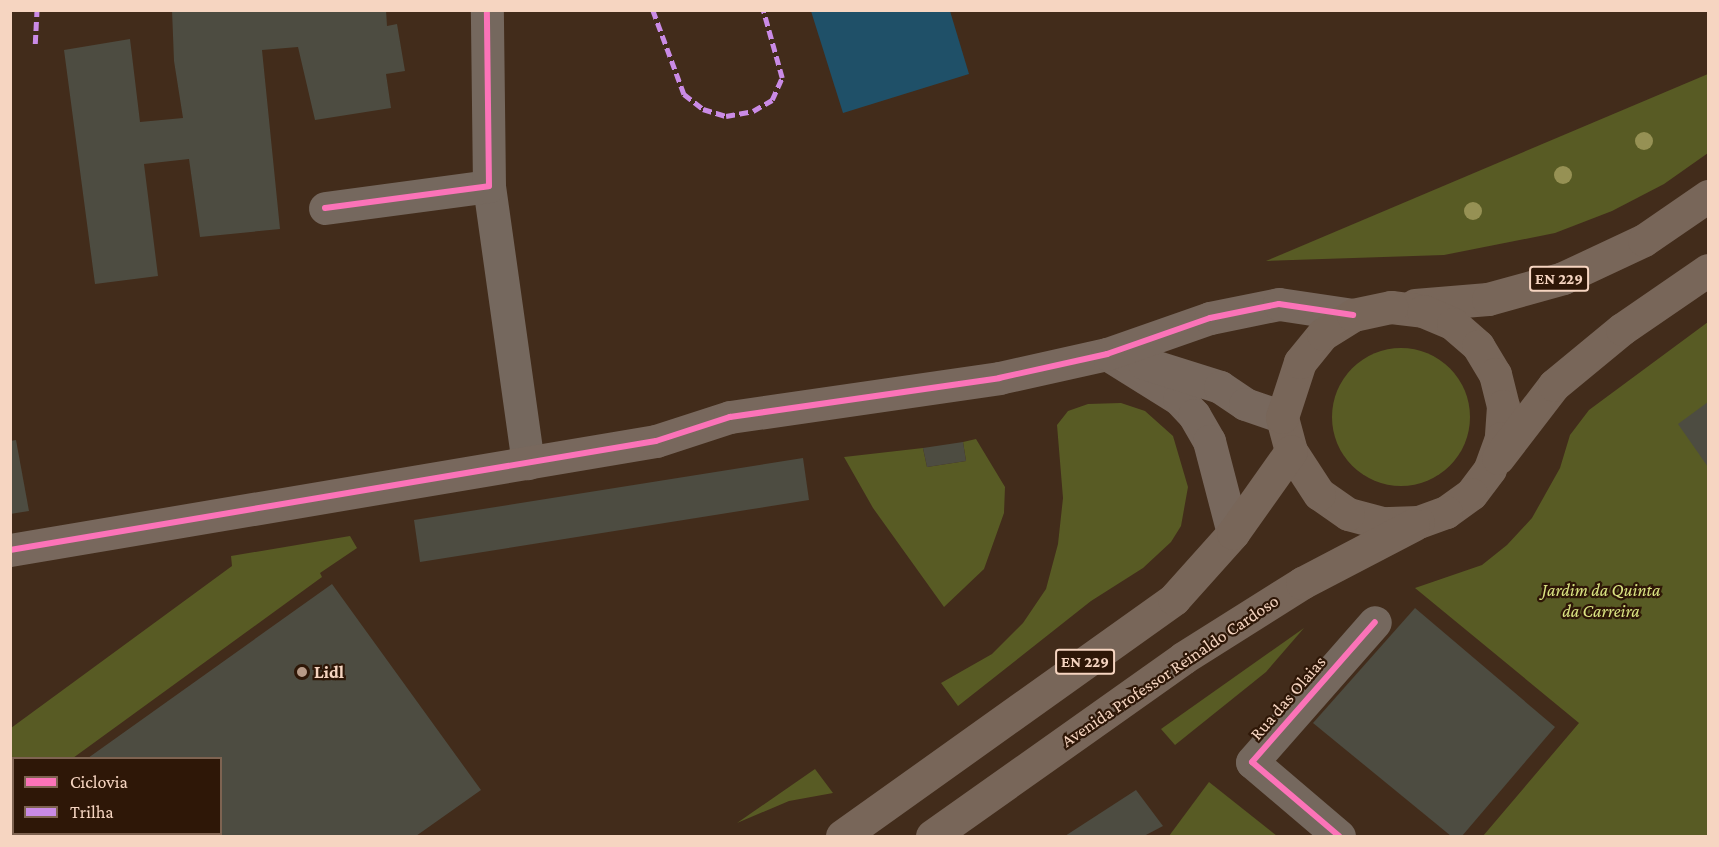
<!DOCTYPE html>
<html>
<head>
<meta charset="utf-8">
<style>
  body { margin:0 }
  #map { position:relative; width:1719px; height:847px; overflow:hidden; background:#422c1b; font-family:"Crimson Pro",serif }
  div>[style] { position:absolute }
  .green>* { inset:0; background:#585b24 }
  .round { border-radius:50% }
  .water>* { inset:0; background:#1f5068 }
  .building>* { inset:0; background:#4d4c41 }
  .street>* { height:33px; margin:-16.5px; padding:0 16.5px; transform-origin:16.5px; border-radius:16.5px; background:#75685e }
  .secondary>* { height:33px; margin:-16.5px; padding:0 16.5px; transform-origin:16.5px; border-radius:16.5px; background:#78685d }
  .primary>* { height:33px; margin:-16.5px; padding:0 16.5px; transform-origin:16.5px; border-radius:16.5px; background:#786659 }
  .quiet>* { height:4.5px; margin-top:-2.25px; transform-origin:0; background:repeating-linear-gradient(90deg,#ca8be6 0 9px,transparent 0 13.5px) }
  .cycleway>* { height:6px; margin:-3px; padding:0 3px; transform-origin:3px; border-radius:3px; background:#fb73b8 }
  .trees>* { width:18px; height:18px; margin:-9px; border-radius:50%; background:#969154 }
  .dots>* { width:16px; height:16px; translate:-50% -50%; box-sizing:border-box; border:3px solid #2e1707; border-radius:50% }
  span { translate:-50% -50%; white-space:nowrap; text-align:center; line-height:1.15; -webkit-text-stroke:4.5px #2e1707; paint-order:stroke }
  .shield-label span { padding:2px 4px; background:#2e1707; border:2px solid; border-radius:4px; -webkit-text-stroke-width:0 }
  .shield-label { font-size:16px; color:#f6d5c1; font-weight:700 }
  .park-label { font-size:18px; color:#dae482; font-style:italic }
  .street-label { font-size:18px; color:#f6d5c1 }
  .poi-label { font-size:18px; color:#f6d5c1; font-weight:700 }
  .left { translate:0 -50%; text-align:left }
  .frame { position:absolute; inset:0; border:12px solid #f6d5c1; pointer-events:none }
  .legend { position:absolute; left:12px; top:757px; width:210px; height:78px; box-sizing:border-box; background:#2e1707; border:2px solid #7e6351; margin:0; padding:8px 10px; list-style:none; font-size:18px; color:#f6d5c1 }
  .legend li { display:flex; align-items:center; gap:12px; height:30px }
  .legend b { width:30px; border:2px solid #7e6351 }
</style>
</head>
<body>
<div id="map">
  <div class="green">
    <div style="clip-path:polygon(1708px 74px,1708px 153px,1664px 184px,1612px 211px,1555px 233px,1444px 255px,1266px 261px)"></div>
    <div style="clip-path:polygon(1708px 322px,1708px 836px,1483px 836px,1579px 723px,1415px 588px,1482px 565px,1507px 545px,1532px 518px,1560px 468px,1570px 435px,1589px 410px)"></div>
    <div class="round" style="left:1332px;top:348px;width:138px;height:138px"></div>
    <div style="clip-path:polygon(1121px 403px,1145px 411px,1173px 436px,1188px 487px,1181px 526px,1171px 542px,1143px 568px,1091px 601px,958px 706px,941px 683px,992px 654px,1023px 623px,1046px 589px,1058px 544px,1063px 498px,1057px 425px,1068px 411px,1088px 404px)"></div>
    <div style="clip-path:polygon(976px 439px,1005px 487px,1004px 513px,984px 569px,944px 607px,873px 508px,844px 457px,923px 448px,927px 467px,966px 461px,963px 442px)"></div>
    <div style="clip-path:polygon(350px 536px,357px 548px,320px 573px,322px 577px,73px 758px,14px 758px,11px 804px,11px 728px,232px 566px,231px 556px)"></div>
    <div style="clip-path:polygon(1304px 628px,1266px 672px,1175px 745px,1161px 729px)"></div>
    <div style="clip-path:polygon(815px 769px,833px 793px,789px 801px,737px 823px)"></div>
    <div style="clip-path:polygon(1209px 782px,1277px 836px,1169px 836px)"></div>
  </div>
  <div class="water">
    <div style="clip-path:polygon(811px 11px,950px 11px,969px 74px,843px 113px)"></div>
  </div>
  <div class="building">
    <div style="clip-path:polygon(172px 10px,386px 10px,387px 26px,397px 24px,405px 71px,386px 74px,391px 108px,315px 120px,298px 47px,262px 50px,280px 229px,200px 237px,189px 159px,144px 164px,158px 276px,95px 284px,64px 50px,130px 39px,140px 122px,183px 118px,174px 61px)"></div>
    <div style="clip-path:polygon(1708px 402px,1708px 467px,1678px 424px)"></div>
    <div style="clip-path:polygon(16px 440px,29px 511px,10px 514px,10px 441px)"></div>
    <div style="clip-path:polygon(963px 442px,966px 461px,927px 467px,923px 448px)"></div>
    <div style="clip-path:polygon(803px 458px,809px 500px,420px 562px,414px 520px)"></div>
    <div style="clip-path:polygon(332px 584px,481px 790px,416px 836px,10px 836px,14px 812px,14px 834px,220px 834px,220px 758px,88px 758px)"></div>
    <div style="clip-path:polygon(1415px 608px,1555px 727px,1462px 836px,1451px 836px,1313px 723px)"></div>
    <div style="clip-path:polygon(1136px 790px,1163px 826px,1144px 836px,1065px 836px)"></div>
  </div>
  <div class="street">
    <div style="left:489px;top:186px;width:280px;rotate:82deg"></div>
    <div style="left:325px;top:208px;width:165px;rotate:-7.6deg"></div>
    <div style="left:489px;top:186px;width:176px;rotate:-90.7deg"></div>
    <div style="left:1339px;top:836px;width:114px;rotate:-139.6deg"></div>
    <div style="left:1252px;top:762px;width:186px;rotate:-48.7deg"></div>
  </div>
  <div class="secondary">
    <div style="left:1107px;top:354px;width:85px;rotate:32deg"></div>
    <div style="left:1179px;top:399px;width:22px;rotate:47deg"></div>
    <div style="left:1194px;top:415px;width:30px;rotate:60deg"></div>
    <div style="left:1209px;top:441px;width:95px;rotate:75.4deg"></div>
    <div style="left:1144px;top:363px;width:80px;rotate:17.5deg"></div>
    <div style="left:1220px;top:387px;width:30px;rotate:34deg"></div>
    <div style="left:1245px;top:404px;width:39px;rotate:19deg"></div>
    <div style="left:10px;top:550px;width:655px;rotate:-9.58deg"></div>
    <div style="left:656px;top:441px;width:78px;rotate:-18deg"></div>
    <div style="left:730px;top:417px;width:272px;rotate:-8.2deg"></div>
    <div style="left:999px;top:378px;width:111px;rotate:-12.5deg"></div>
    <div style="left:1107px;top:354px;width:109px;rotate:-19.3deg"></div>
    <div style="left:1210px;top:318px;width:70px;rotate:-11.5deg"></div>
    <div style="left:1279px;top:304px;width:75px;rotate:8.5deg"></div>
  </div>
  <div class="primary">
    <div style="left:1415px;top:305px;width:73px;rotate:-4.7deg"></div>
    <div style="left:1488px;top:299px;width:78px;rotate:-15.6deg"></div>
    <div style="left:1563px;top:278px;width:89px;rotate:-25.1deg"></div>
    <div style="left:1644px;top:240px;width:78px;rotate:-34.5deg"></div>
    <div style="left:1391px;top:307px;width:32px;rotate:7deg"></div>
    <div style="left:1423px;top:311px;width:33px;rotate:23deg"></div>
    <div style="left:1453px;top:324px;width:33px;rotate:41deg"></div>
    <div style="left:1478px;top:346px;width:33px;rotate:59deg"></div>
    <div style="left:1495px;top:374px;width:33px;rotate:76deg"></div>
    <div style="left:1503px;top:406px;width:32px;rotate:94deg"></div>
    <div style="left:1501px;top:438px;width:33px;rotate:110deg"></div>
    <div style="left:1490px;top:469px;width:31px;rotate:127deg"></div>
    <div style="left:1471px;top:494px;width:31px;rotate:144deg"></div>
    <div style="left:1446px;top:512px;width:30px;rotate:160deg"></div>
    <div style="left:1418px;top:522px;width:36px;rotate:178deg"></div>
    <div style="left:1382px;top:523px;width:35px;rotate:-165deg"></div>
    <div style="left:1348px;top:514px;width:35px;rotate:-145deg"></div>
    <div style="left:1319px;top:494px;width:51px;rotate:-123.1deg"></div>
    <div style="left:1291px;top:451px;width:35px;rotate:-105deg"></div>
    <div style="left:1282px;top:417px;width:58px;rotate:-71.9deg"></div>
    <div style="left:1300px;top:362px;width:36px;rotate:-51deg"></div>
    <div style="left:1323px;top:334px;width:36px;rotate:-32deg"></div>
    <div style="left:1353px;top:315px;width:39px;rotate:-12deg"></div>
    <div style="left:1498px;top:458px;width:92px;rotate:-52.5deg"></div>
    <div style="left:1554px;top:385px;width:88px;rotate:-39.5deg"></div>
    <div style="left:1622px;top:329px;width:104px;rotate:-34.5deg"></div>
    <div style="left:842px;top:836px;width:408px;rotate:-35.5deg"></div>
    <div style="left:1174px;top:599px;width:89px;rotate:-48.2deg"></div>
    <div style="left:1233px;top:533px;width:100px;rotate:-54.7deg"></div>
    <div style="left:932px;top:836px;width:308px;rotate:-35.3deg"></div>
    <div style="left:1183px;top:658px;width:141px;rotate:-32.2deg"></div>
    <div style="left:1302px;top:583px;width:125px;rotate:-27.6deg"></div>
  </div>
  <div class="quiet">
    <div style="left:653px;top:10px;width:90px;rotate:69.7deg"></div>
    <div style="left:684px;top:94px;width:24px;rotate:38deg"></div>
    <div style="left:703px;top:109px;width:24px;rotate:17deg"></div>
    <div style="left:726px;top:116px;width:27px;rotate:-10deg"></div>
    <div style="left:753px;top:111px;width:22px;rotate:-30deg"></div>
    <div style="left:772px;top:100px;width:24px;rotate:-66deg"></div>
    <div style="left:782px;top:78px;width:71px;rotate:-105.6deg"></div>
    <div style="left:35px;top:44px;width:34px;rotate:-87deg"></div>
  </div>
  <div class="cycleway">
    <div style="left:325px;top:208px;width:165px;rotate:-7.6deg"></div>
    <div style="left:489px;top:186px;width:176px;rotate:-90.7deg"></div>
    <div style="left:10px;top:550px;width:655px;rotate:-9.58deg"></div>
    <div style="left:656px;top:441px;width:78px;rotate:-18deg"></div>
    <div style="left:730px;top:417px;width:272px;rotate:-8.2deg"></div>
    <div style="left:999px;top:378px;width:111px;rotate:-12.5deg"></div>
    <div style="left:1107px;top:354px;width:109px;rotate:-19.3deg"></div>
    <div style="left:1210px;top:318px;width:70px;rotate:-11.5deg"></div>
    <div style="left:1279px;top:304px;width:75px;rotate:8.5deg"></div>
    <div style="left:1339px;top:836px;width:114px;rotate:-139.6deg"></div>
    <div style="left:1252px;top:762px;width:186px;rotate:-48.7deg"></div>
  </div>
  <div class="trees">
    <div style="left:1644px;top:141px"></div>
    <div style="left:1563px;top:175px"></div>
    <div style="left:1473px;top:211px"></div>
  </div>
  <div class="dots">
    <div style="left:302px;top:672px;background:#b79a87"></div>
  </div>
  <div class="shield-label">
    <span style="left:1559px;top:279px">EN 229</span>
    <span style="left:1085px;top:662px">EN 229</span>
  </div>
  <div class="park-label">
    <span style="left:1601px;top:601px">Jardim da Quinta<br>da Carreira</span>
  </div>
  <div class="street-label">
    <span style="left:1170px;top:671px;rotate:-34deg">Avenida Professor Reinaldo Cardoso</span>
    <span style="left:1288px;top:698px;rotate:-49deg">Rua das Olaias</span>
  </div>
  <div class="poi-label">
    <span class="left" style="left:314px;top:672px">Lidl</span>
  </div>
  <div class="frame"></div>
  <ul class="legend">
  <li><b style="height:8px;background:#fb73b8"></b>Ciclovia</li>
  <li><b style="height:8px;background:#ca8be6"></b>Trilha</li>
  </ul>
</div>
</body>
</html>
